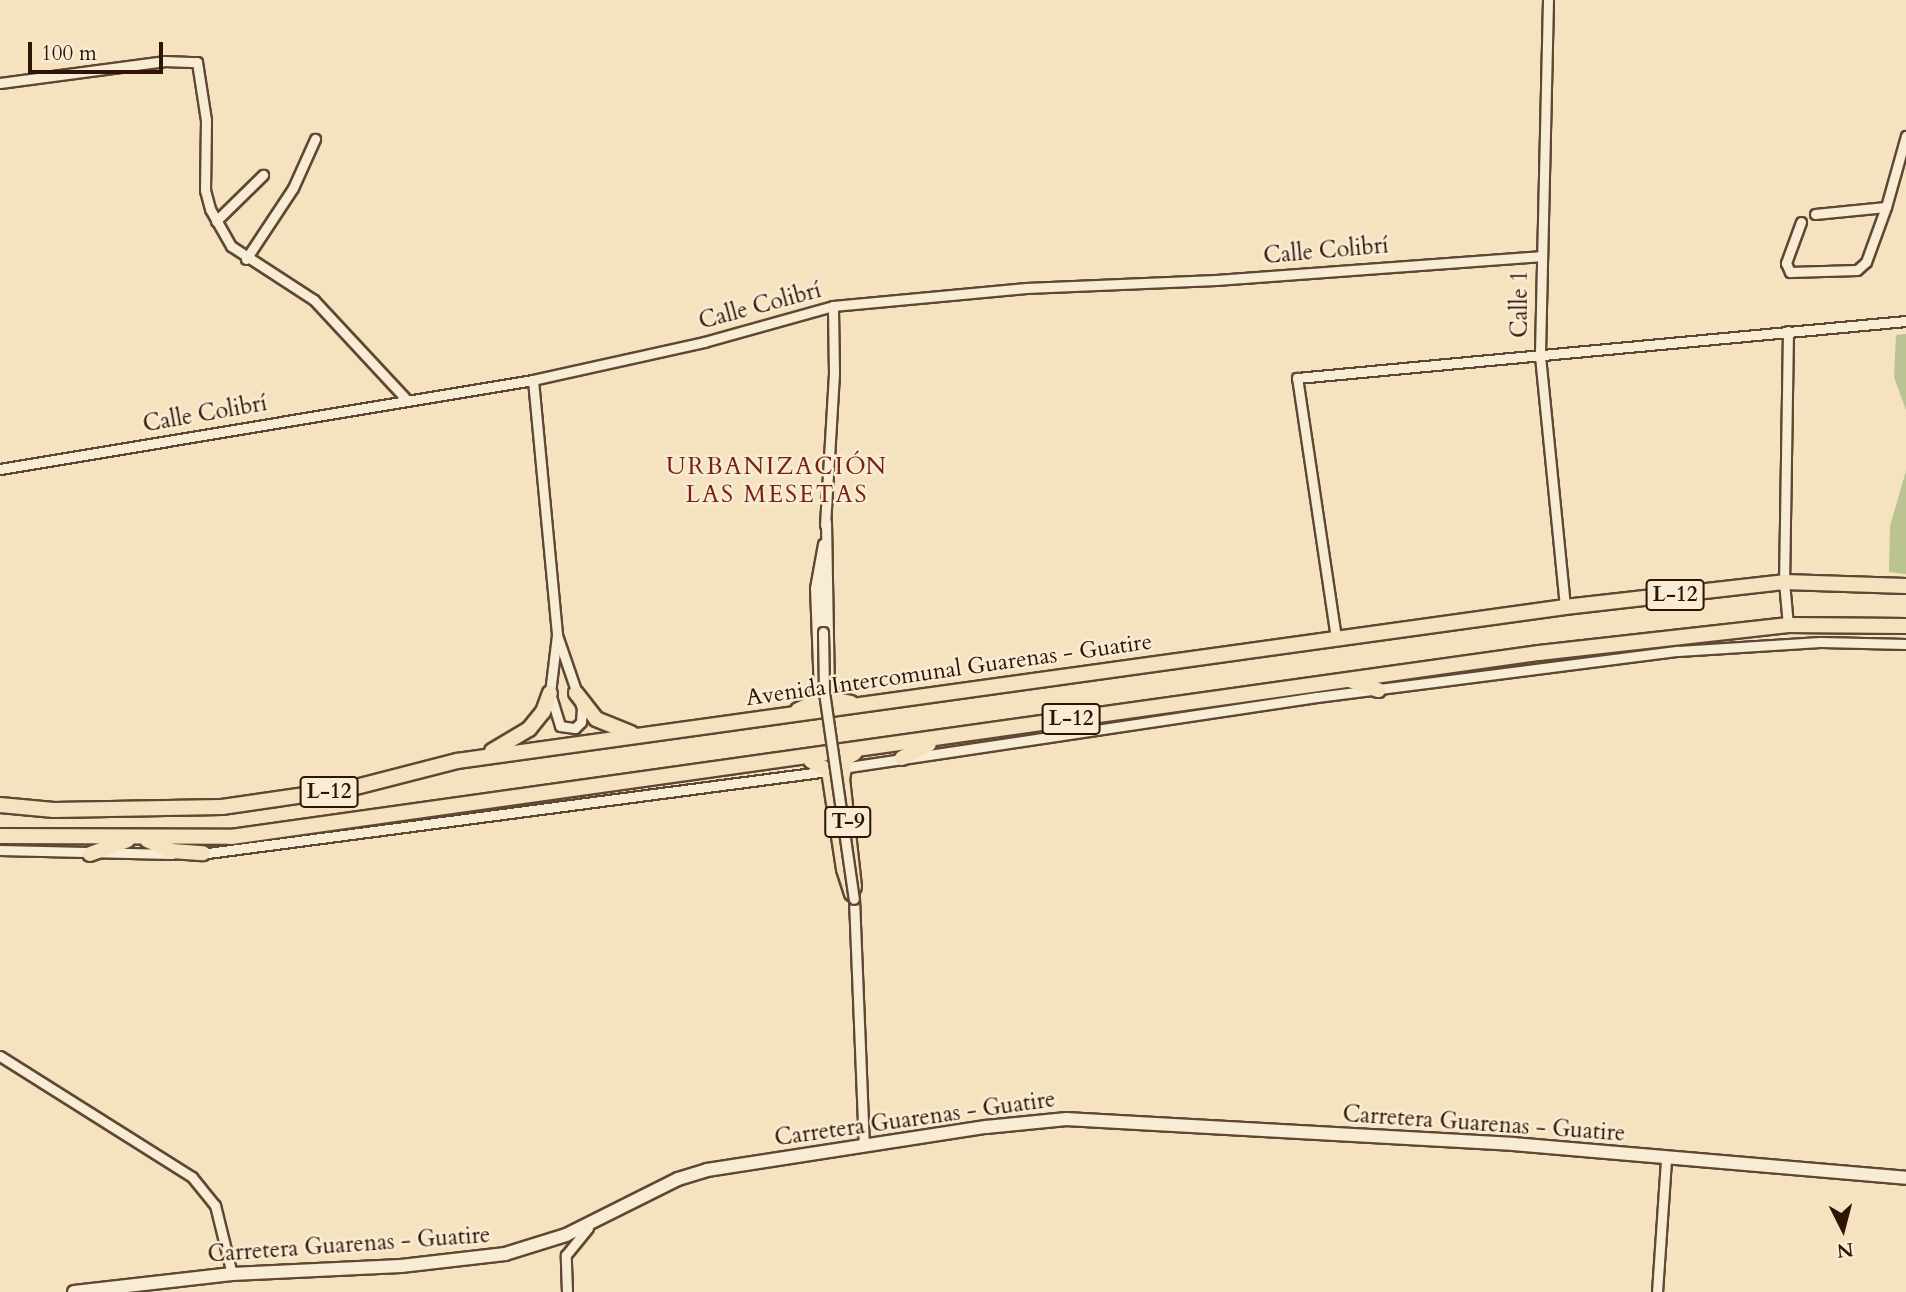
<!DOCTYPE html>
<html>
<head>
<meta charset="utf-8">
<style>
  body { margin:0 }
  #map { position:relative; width:1906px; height:1292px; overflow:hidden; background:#f5e2bf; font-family:Cardo,serif }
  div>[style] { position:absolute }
  .green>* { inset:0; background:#bcc392 }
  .roads { filter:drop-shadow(2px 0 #604733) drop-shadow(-2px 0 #604733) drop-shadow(0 2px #604733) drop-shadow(0 -2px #604733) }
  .minor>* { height:9px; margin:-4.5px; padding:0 4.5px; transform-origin:4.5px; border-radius:4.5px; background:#f8ecd5 }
  .secondary>* { height:12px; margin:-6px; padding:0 6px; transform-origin:6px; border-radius:6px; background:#f8ecd5 }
  .trunk>* { height:14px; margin:-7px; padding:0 7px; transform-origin:7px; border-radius:7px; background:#f5e2bf }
  .bridges { filter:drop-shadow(2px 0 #604733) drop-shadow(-2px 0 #604733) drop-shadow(0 2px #604733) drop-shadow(0 -2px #604733) }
  .minor-bridge>* { height:9px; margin:-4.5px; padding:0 4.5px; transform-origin:4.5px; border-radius:4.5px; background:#f8ecd5 }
  span { translate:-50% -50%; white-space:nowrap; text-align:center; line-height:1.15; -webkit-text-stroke:5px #f8ecd5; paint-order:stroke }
  .shield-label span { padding:2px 5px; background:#f8ecd5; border:2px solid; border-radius:5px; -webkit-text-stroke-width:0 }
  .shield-label { font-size:21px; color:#2f1304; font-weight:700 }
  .street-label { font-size:23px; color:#2f1304 }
  .neighbourhood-label { font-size:24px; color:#7a1f14; letter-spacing:2px }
  .north { position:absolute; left:1808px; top:1194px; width:70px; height:70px; -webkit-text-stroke:5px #f8ecd5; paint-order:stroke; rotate:174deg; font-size:19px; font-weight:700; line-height:28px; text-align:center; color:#2f1304 }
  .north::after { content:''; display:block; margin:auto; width:24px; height:32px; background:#2f1304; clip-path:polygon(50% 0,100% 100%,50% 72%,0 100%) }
  .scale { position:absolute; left:28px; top:42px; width:135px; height:32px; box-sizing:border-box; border:4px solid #2f1304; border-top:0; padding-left:9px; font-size:21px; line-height:24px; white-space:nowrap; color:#2f1304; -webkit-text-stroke:5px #f8ecd5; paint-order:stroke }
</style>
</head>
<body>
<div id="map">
  <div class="green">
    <div style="clip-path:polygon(1906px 334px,1906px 410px,1894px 377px,1896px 335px)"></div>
    <div style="clip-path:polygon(1906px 471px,1906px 574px,1889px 572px,1890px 526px)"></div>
  </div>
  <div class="roads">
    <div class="minor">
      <div style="left:1548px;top:0;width:356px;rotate:91.3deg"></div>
      <div style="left:1540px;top:356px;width:252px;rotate:84.3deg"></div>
      <div style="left:0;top:83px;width:165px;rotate:-7.6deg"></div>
      <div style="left:164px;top:61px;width:33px;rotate:2deg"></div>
      <div style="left:197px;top:62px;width:59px;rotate:81.2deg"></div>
      <div style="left:206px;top:120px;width:70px;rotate:90.8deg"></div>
      <div style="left:205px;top:190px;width:20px;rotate:75deg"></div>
      <div style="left:210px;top:209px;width:43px;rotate:60.4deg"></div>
      <div style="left:231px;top:246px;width:99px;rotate:33deg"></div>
      <div style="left:314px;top:300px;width:137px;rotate:47.1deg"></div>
      <div style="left:1815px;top:214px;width:71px;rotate:-5.6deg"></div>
      <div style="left:1886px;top:207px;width:74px;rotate:-74.3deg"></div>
      <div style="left:216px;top:221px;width:66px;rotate:-44.4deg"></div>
      <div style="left:1801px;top:222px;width:44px;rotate:110.1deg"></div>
      <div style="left:1786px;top:263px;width:10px;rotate:66deg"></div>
      <div style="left:1790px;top:272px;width:67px;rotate:-1.7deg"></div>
      <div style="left:1857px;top:270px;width:12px;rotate:-42deg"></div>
      <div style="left:1866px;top:262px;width:59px;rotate:-70deg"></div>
      <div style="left:246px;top:259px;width:85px;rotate:-56.5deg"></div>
      <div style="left:293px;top:188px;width:54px;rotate:-65.8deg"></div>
      <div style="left:1788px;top:331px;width:251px;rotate:90.9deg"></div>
      <div style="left:1784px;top:582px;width:43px;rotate:84.7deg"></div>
      <div style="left:533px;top:380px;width:256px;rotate:84.6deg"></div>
      <div style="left:557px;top:635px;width:58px;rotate:96.9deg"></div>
      <div style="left:550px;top:693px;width:34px;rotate:73deg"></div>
      <div style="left:560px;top:726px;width:15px;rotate:8deg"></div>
      <div style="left:575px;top:728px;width:8px;rotate:-45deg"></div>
      <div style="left:581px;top:722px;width:14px;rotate:-86deg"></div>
      <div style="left:582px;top:708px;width:77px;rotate:-108.9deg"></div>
      <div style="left:0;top:469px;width:540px;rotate:-9.48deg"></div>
      <div style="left:533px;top:380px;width:175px;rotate:-12.5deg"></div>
      <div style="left:704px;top:342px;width:134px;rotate:-15.6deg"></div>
      <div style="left:833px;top:306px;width:194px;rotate:-5.3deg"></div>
      <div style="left:1026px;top:288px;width:190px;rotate:-2.4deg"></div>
      <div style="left:1216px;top:280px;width:324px;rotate:-4.2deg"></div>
      <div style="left:826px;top:522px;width:169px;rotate:89deg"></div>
      <div style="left:825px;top:525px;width:152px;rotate:-86.6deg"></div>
      <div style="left:834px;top:373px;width:67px;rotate:-90.9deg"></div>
      <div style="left:822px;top:567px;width:63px;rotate:89.1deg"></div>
      <div style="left:1336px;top:638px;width:263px;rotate:-98.5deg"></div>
      <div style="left:1297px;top:378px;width:612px;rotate:-5.35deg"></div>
      <div style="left:819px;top:691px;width:103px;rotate:-92.2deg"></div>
      <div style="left:815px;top:588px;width:45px;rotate:-79.7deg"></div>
      <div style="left:842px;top:768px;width:480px;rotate:-8.5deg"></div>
      <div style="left:1317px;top:697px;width:364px;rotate:-7.3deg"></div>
      <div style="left:1678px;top:651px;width:142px;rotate:-3.6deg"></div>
      <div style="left:1820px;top:642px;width:86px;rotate:1.3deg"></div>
      <div style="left:0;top:850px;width:172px;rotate:1.3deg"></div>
      <div style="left:200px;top:854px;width:633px;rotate:-7.53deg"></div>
      <div style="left:854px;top:899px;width:246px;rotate:87.7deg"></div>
      <div style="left:0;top:1056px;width:227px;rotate:32.2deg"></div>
      <div style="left:192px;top:1177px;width:36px;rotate:51deg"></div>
      <div style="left:215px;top:1205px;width:71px;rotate:76.2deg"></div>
      <div style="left:567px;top:1292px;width:37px;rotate:-92deg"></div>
      <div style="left:566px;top:1255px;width:35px;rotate:-51deg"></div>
      <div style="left:1657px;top:1292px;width:133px;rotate:-86.1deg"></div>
    </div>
    <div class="secondary">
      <div style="left:74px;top:1292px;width:159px;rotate:-6.5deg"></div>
      <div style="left:232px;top:1274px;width:169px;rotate:-2.7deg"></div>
      <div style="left:401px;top:1266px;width:105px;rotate:-6.6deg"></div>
      <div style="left:505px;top:1254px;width:64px;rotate:-17.3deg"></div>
      <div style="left:566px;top:1235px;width:125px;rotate:-26.6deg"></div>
      <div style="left:678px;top:1179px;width:30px;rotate:-17deg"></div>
      <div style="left:707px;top:1170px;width:282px;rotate:-8.8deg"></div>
      <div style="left:986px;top:1127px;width:81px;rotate:-5.6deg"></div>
      <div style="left:1067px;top:1119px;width:447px;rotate:3.2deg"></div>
      <div style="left:1513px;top:1144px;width:394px;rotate:4.9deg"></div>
    </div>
    <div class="trunk">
      <div style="left:1349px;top:680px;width:31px;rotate:19deg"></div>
      <div style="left:829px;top:687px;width:15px;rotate:62deg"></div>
      <div style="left:836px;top:700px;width:15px;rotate:11deg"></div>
      <div style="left:576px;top:693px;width:33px;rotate:52deg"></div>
      <div style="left:596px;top:719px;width:38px;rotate:22deg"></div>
      <div style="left:798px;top:710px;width:19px;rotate:-25deg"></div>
      <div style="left:815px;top:702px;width:14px;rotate:-78deg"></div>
      <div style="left:492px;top:751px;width:43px;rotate:-30.7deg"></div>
      <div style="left:529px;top:729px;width:22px;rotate:-51deg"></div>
      <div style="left:543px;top:712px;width:20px;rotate:-70deg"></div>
      <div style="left:902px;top:758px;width:30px;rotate:-27deg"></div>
      <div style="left:811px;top:761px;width:21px;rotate:29deg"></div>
      <div style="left:829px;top:771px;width:99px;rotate:81.3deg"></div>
      <div style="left:844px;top:869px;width:26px;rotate:72deg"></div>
      <div style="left:0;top:805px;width:54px;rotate:5.3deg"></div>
      <div style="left:54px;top:810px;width:168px;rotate:-1deg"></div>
      <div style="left:222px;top:807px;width:131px;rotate:-8.3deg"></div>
      <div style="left:352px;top:788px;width:108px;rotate:-14.4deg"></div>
      <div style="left:457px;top:761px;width:1119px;rotate:-7.91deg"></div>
      <div style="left:1565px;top:607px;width:220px;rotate:-6.5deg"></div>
      <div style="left:1784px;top:582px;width:122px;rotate:1.9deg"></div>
      <div style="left:0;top:836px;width:231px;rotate:0.2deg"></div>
      <div style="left:231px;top:837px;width:1321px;rotate:-8.01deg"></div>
      <div style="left:1539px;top:653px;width:251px;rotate:-6.4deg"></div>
      <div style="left:1788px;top:625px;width:118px;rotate:0.5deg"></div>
      <div style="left:147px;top:840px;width:27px;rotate:24deg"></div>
      <div style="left:172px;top:851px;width:31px;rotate:4deg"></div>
      <div style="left:90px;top:854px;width:40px;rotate:-20.2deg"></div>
      <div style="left:854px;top:887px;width:109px;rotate:-96.3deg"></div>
      <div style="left:842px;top:779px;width:21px;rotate:-79deg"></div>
      <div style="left:846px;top:758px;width:10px;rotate:-29deg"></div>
    </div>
  </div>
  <div class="bridges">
    <div class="minor-bridge">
      <div style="left:823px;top:632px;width:60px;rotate:89deg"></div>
      <div style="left:824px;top:692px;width:209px;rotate:81.8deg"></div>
    </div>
  </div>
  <div class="shield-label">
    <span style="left:1675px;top:595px">L-12</span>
    <span style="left:1071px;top:719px">L-12</span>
    <span style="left:329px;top:792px">L-12</span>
    <span style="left:848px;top:822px">T-9</span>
  </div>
  <div class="street-label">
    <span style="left:1326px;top:251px;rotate:-5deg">Calle Colibrí</span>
    <span style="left:1520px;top:304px;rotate:-90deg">Calle 1</span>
    <span style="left:760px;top:306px;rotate:-15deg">Calle Colibrí</span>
    <span style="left:205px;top:414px;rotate:-10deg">Calle Colibrí</span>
    <span style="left:949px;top:670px;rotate:-8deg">Avenida Intercomunal Guarenas - Guatire</span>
    <span style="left:915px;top:1119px;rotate:-8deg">Carretera Guarenas - Guatire</span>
    <span style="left:1484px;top:1124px;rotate:4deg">Carretera Guarenas - Guatire</span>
    <span style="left:349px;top:1245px;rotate:-4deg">Carretera Guarenas - Guatire</span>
  </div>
  <div class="neighbourhood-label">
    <span style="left:777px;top:481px">URBANIZACIÓN<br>LAS MESETAS</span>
  </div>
  <div class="north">N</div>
  <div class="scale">100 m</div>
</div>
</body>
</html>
